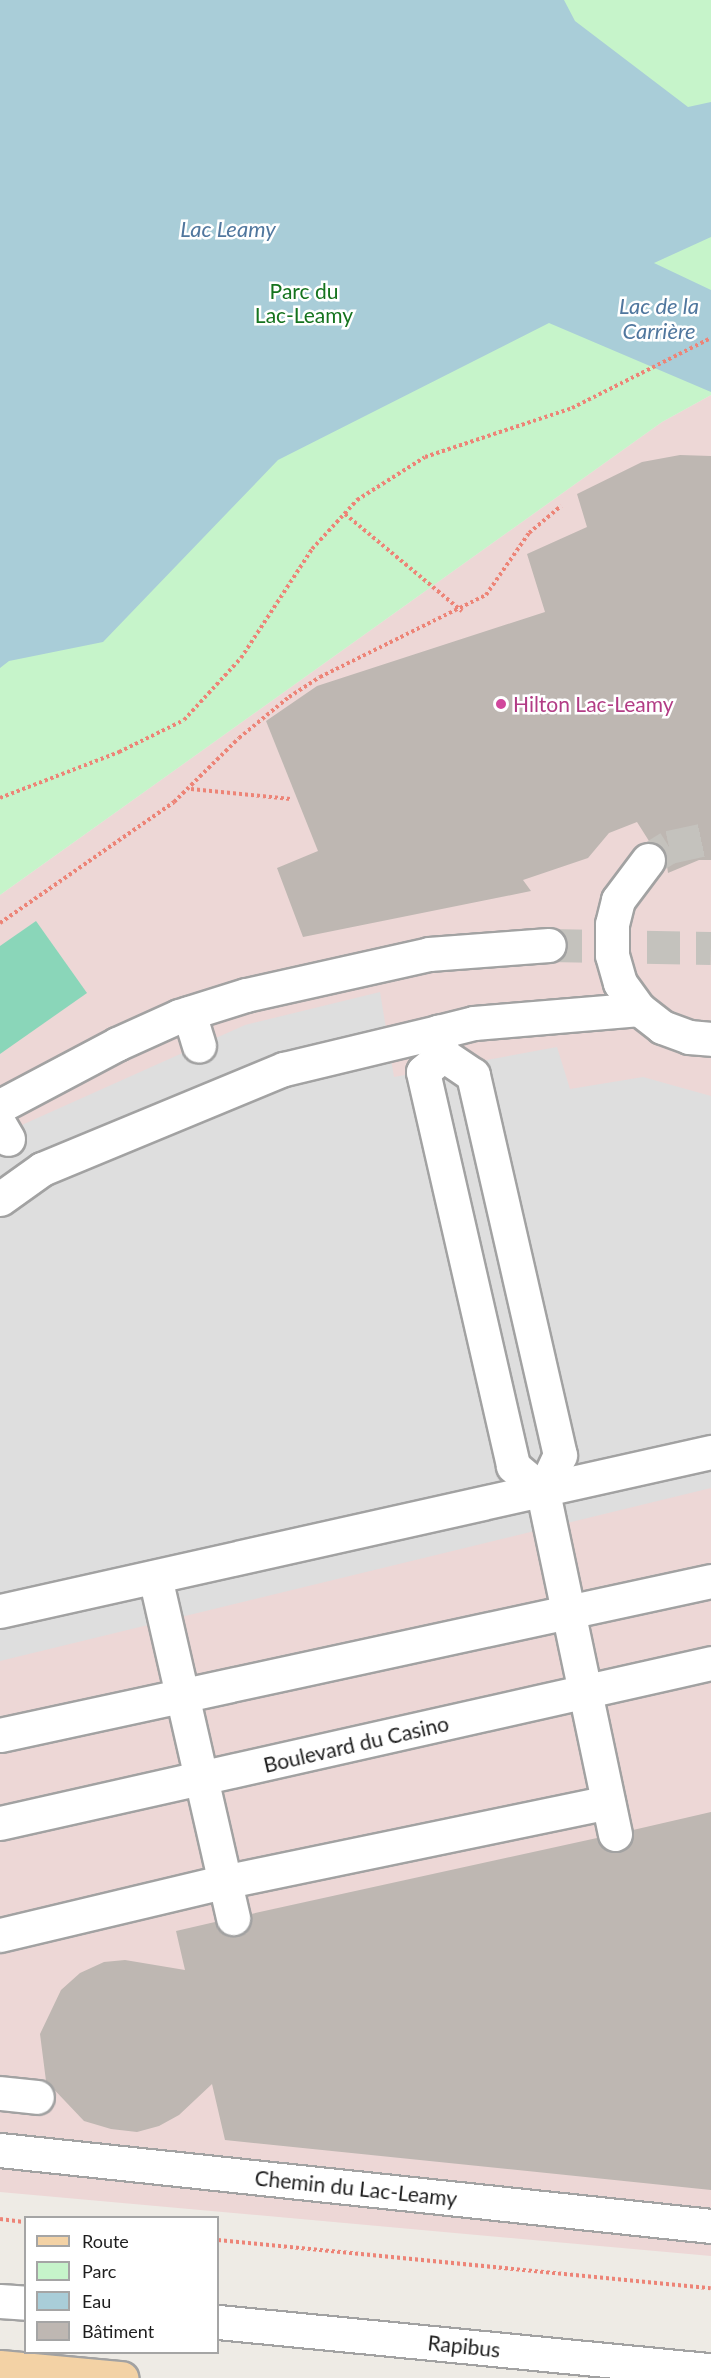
<!DOCTYPE html>
<html>
<head>
<meta charset="utf-8">
<style>
  body { margin:0 }
  #map { position:relative; width:711px; height:2378px; overflow:hidden; background:#eeebe5; font-family:Lato,sans-serif }
  div>[style] { position:absolute }
  .commercial>* { inset:0; background:#edd7d6 }
  .park>* { inset:0; background:#c6f4ca }
  .pitch>* { inset:0; background:#8ad6b9 }
  .parking>* { inset:0; background:#dedede }
  .water>* { inset:0; background:#a9cdd8 }
  .building>* { inset:0; background:#beb7b2 }
  .minor-tunnel>* { height:33px; margin-top:-16.5px; transform-origin:0; background:repeating-linear-gradient(90deg,#c4c2bd 0 33px,transparent 0 49px) }
  .path>* { height:4px; margin-top:-2px; transform-origin:0; background:repeating-linear-gradient(90deg,#ed8477 0 3px,transparent 0 6px) }
  .roads { filter:drop-shadow(2px 0 #a2a2a2) drop-shadow(-2px 0 #a2a2a2) drop-shadow(0 2px #a2a2a2) drop-shadow(0 -2px #a2a2a2) }
  .minor>* { height:33px; margin:-16.5px; padding:0 16.5px; transform-origin:16.5px; border-radius:16.5px; background:#fff }
  .major>* { height:33px; margin:-16.5px; padding:0 16.5px; transform-origin:16.5px; border-radius:16.5px; background:#f3d2a5 }
  .dots>* { width:16px; height:16px; translate:-50% -50%; box-sizing:border-box; border:3px solid #fff; border-radius:50% }
  span { translate:-50% -50%; white-space:nowrap; text-align:center; line-height:1.15; -webkit-text-stroke:5px #fff; paint-order:stroke }
  .park-label { font-size:21px; color:#15731e }
  .hotel-label { font-size:21px; color:#b23c85 }
  .left { translate:0 -50%; text-align:left }
  .street-label { font-size:21px; color:#1e1e1e }
  .water-label { font-size:22px; color:#50779e; font-style:italic }
  .legend { position:absolute; left:24px; top:2216px; width:195px; height:138px; box-sizing:border-box; background:#fff; border:2px solid #a5a5a5; margin:0; padding:8px 10px; list-style:none; font-size:18px; color:#1e1e1e }
  .legend li { display:flex; align-items:center; gap:12px; height:30px }
  .legend b { width:30px; border:2px solid #a5a5a5 }
</style>
</head>
<body>
<div id="map">
  <div class="commercial">
    <div style="clip-path:polygon(711px 395px,711px 2256px,0 2192px,0 895px,662px 422px)"></div>
  </div>
  <div class="park">
    <div style="clip-path:polygon(0 0,711px 0,711px 395px,662px 422px,0 895px)"></div>
  </div>
  <div class="pitch">
    <div style="clip-path:polygon(36px 921px,87px 993px,0 1054px,0 946px)"></div>
  </div>
  <div class="parking">
    <div style="clip-path:polygon(380px 992px,394px 1077px,557px 1047px,570px 1089px,643px 1077px,711px 1096px,711px 1488px,0 1661px,0 1142px,24px 1124px,245px 1025px)"></div>
  </div>
  <div class="water">
    <div style="clip-path:polygon(0 0,564px 0,575px 21px,688px 107px,711px 102px,711px 237px,654px 263px,711px 290px,711px 392px,549px 323px,278px 460px,103px 642px,9px 661px,0 668px)"></div>
  </div>
  <div class="building">
    <div style="clip-path:polygon(680px 455px,711px 456px,711px 860px,699px 860px,668px 873px,665px 852px,649px 841px,637px 822px,609px 833px,588px 858px,523px 880px,531px 891px,303px 937px,277px 868px,318px 851px,266px 721px,317px 686px,545px 612px,527px 554px,587px 527px,577px 494px,642px 462px)"></div>
    <div style="clip-path:polygon(711px 1812px,711px 2190px,225px 2140px,212px 2084px,179px 2115px,159px 2126px,137px 2132px,111px 2129px,84px 2121px,46px 2081px,40px 2034px,61px 1990px,80px 1973px,104px 1962px,125px 1960px,185px 1970px,176px 1931px,215px 1922px,220px 1931px,237px 1936px,246px 1931px,251px 1914px,597px 1838px,609px 1852px,619px 1852px,633px 1840px,633px 1830px)"></div>
  </div>
  <div class="minor-tunnel">
    <div style="left:648px;top:860px;width:25px;rotate:-32deg"></div>
    <div style="left:669px;top:847px;width:43px;rotate:-12.1deg"></div>
    <div style="left:549px;top:945px;width:162px;rotate:1.1deg"></div>
  </div>
  <div class="path">
    <div style="left:345px;top:514px;width:152px;rotate:39.7deg"></div>
    <div style="left:191px;top:789px;width:100px;rotate:5.7deg"></div>
    <div style="left:0;top:798px;width:128px;rotate:-21.1deg"></div>
    <div style="left:119px;top:752px;width:72px;rotate:-26.2deg"></div>
    <div style="left:184px;top:720px;width:84px;rotate:-47.4deg"></div>
    <div style="left:241px;top:658px;width:130px;rotate:-56.9deg"></div>
    <div style="left:312px;top:549px;width:67px;rotate:-47.4deg"></div>
    <div style="left:357px;top:500px;width:80px;rotate:-32.3deg"></div>
    <div style="left:425px;top:457px;width:155px;rotate:-18.4deg"></div>
    <div style="left:572px;top:408px;width:156px;rotate:-26.7deg"></div>
    <div style="left:0;top:923px;width:212px;rotate:-34.8deg"></div>
    <div style="left:174px;top:802px;width:91px;rotate:-44.6deg"></div>
    <div style="left:239px;top:738px;width:65px;rotate:-39.4deg"></div>
    <div style="left:289px;top:697px;width:37px;rotate:-33deg"></div>
    <div style="left:320px;top:677px;width:185px;rotate:-26.3deg"></div>
    <div style="left:486px;top:595px;width:75px;rotate:-55.3deg"></div>
    <div style="left:529px;top:533px;width:42px;rotate:-40.2deg"></div>
    <div style="left:0;top:2219px;width:26px;rotate:7deg"></div>
    <div style="left:218px;top:2240px;width:495px;rotate:5.6deg"></div>
  </div>
  <div class="roads">
    <div class="minor">
      <div style="left:648px;top:860px;width:50px;rotate:126.9deg"></div>
      <div style="left:618px;top:900px;width:25px;rotate:104deg"></div>
      <div style="left:612px;top:924px;width:31px;rotate:90deg"></div>
      <div style="left:612px;top:955px;width:29px;rotate:74deg"></div>
      <div style="left:620px;top:983px;width:32px;rotate:54deg"></div>
      <div style="left:639px;top:1009px;width:29px;rotate:38deg"></div>
      <div style="left:662px;top:1027px;width:29px;rotate:20deg"></div>
      <div style="left:689px;top:1037px;width:22px;rotate:5deg"></div>
      <div style="left:189px;top:1013px;width:34px;rotate:73deg"></div>
      <div style="left:443px;top:1055px;width:26px;rotate:140deg"></div>
      <div style="left:423px;top:1072px;width:404px;rotate:77.1deg"></div>
      <div style="left:513px;top:1466px;width:39px;rotate:40deg"></div>
      <div style="left:0;top:1106px;width:132px;rotate:-27.9deg"></div>
      <div style="left:117px;top:1044px;width:68px;rotate:-24.3deg"></div>
      <div style="left:179px;top:1016px;width:70px;rotate:-17.4deg"></div>
      <div style="left:246px;top:995px;width:188px;rotate:-12.6deg"></div>
      <div style="left:429px;top:954px;width:120px;rotate:-4.3deg"></div>
      <div style="left:0;top:1125px;width:16px;rotate:60deg"></div>
      <div style="left:0;top:1199px;width:52px;rotate:-35.5deg"></div>
      <div style="left:42px;top:1169px;width:262px;rotate:-22.5deg"></div>
      <div style="left:284px;top:1069px;width:158px;rotate:-13.5deg"></div>
      <div style="left:155px;top:1577px;width:350px;rotate:77.1deg"></div>
      <div style="left:0;top:1611px;width:729px;rotate:-12.61deg"></div>
      <div style="left:0;top:1735px;width:727px;rotate:-12.22deg"></div>
      <div style="left:0;top:1823px;width:729px;rotate:-12.68deg"></div>
      <div style="left:615px;top:1834px;width:350px;rotate:-101.9deg"></div>
      <div style="left:543px;top:1491px;width:40px;rotate:-65deg"></div>
      <div style="left:560px;top:1455px;width:390px;rotate:-102.9deg"></div>
      <div style="left:473px;top:1075px;width:36px;rotate:-146deg"></div>
      <div style="left:443px;top:1055px;width:24px;rotate:-102deg"></div>
      <div style="left:438px;top:1032px;width:37px;rotate:-14deg"></div>
      <div style="left:474px;top:1023px;width:166px;rotate:-4.8deg"></div>
      <div style="left:0;top:1935px;width:229px;rotate:-13.4deg"></div>
      <div style="left:223px;top:1882px;width:393px;rotate:-11.7deg"></div>
      <div style="left:0;top:2093px;width:37px;rotate:6deg"></div>
      <div style="left:0;top:2150px;width:715px;rotate:6.1deg"></div>
      <div style="left:0;top:2301px;width:26px;rotate:4deg"></div>
      <div style="left:218px;top:2322px;width:495px;rotate:5.6deg"></div>
    </div>
    <div class="major">
      <div style="left:0;top:2367px;width:122px;rotate:5.2deg"></div>
    </div>
  </div>
  <div class="dots">
    <div style="left:501px;top:704px;background:#d1479c"></div>
  </div>
  <div class="park-label">
    <span style="left:304px;top:303px">Parc du<br>Lac-Leamy</span>
  </div>
  <div class="hotel-label">
    <span class="left" style="left:513px;top:704px">Hilton Lac-Leamy</span>
  </div>
  <div class="street-label">
    <span style="left:356px;top:1744px;rotate:-13deg">Boulevard du Casino</span>
    <span style="left:356px;top:2188px;rotate:6deg">Chemin du Lac-Leamy</span>
    <span style="left:464px;top:2346px;rotate:6deg">Rapibus</span>
  </div>
  <div class="water-label">
    <span style="left:228px;top:229px">Lac Leamy</span>
    <span style="left:659px;top:318px">Lac de la<br>Carrière</span>
  </div>
  <ul class="legend">
  <li><b style="height:8px;background:#f3d2a5"></b>Route</li>
  <li><b style="height:16px;background:#c6f4ca"></b>Parc</li>
  <li><b style="height:16px;background:#a9cdd8"></b>Eau</li>
  <li><b style="height:16px;background:#beb7b2"></b>Bâtiment</li>
  </ul>
</div>
</body>
</html>
